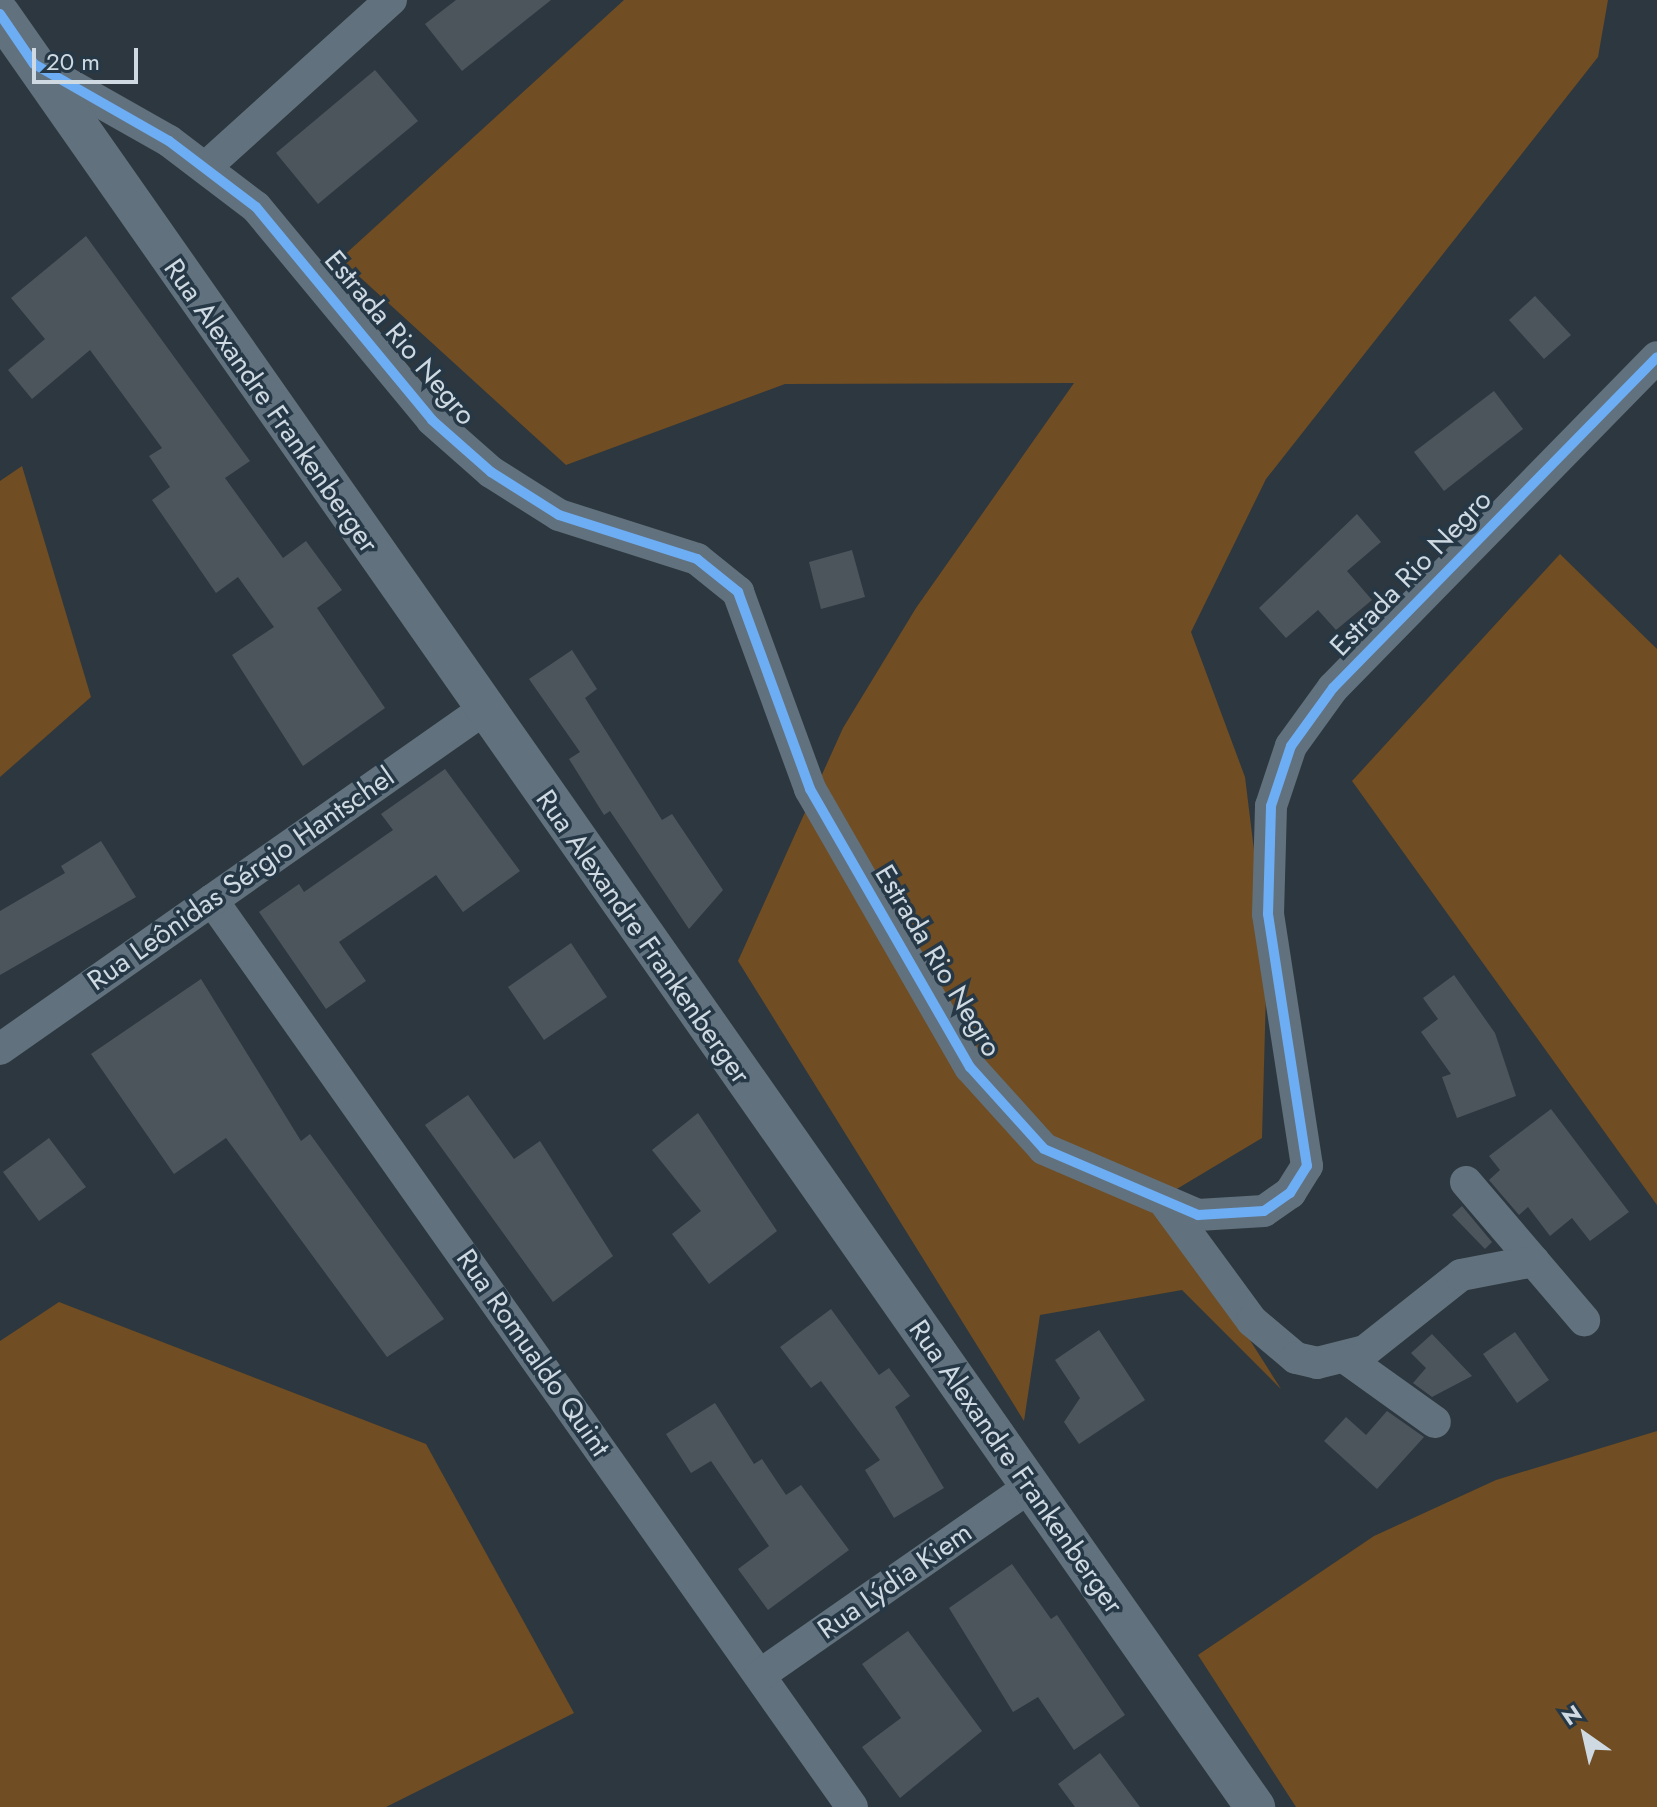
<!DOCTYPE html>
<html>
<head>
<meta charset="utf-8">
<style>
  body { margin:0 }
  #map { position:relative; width:1657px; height:1807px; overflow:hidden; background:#2d373f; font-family:Jost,sans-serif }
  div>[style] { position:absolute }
  .green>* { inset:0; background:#704d22 }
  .building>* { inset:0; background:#4c555c }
  .minor>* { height:32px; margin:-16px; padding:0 16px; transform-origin:16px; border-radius:16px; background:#61717d }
  .tertiary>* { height:40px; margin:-20px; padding:0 20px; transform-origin:20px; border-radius:20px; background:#61717d }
  .cycleway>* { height:10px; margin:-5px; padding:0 5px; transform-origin:5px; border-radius:5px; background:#6dadf4 }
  span { translate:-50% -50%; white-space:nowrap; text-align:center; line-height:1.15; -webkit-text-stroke:7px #263846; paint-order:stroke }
  .street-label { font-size:28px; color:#ced9e2 }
  .north { position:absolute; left:1545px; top:1695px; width:80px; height:80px; -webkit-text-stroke:6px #263846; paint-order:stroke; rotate:326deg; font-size:22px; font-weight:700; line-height:32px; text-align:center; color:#ced9e2 }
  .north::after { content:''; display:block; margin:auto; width:28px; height:36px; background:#ced9e2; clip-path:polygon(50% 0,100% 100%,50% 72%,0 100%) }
  .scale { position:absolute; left:32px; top:48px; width:106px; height:36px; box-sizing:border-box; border:4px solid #ced9e2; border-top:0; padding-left:10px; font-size:24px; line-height:28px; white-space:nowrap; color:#ced9e2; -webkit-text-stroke:6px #263846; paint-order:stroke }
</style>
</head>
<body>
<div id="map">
  <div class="green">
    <div style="clip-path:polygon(624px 0,1608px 0,1598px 57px,1266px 479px,1191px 632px,1245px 777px,1267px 956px,1262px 1138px,1160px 1199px,1281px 1389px,1182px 1290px,1040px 1315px,1024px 1421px,738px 961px,843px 728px,916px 608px,1074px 383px,785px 384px,566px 465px,340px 259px)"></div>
    <div style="clip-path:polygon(22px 466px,91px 697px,0 777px,0 481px)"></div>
    <div style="clip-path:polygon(1560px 554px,1657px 649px,1657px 1205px,1352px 781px)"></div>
    <div style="clip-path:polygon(59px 1302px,426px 1444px,574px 1713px,386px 1807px,0 1807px,0 1341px)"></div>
    <div style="clip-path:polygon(1657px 1431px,1657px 1807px,1296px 1807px,1198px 1655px,1374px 1536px,1496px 1480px)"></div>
  </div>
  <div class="building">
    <div style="clip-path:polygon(456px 0,551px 0,462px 71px,425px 24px)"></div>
    <div style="clip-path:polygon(375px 70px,418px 121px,318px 204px,276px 153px)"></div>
    <div style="clip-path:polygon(86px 236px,250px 461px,225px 478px,283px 558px,306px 541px,342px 590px,317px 608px,385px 708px,303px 766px,232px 655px,274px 627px,238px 577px,216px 593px,152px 500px,170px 487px,149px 456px,162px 448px,90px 350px,32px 399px,8px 370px,45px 339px,11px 298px)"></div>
    <div style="clip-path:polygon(1535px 296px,1571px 335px,1544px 359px,1509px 320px)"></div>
    <div style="clip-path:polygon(1494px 391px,1523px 429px,1444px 491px,1414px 452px)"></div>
    <div style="clip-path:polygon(1357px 514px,1381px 542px,1347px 571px,1372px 600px,1336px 630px,1318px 610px,1286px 638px,1259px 608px)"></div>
    <div style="clip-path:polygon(852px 550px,865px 597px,821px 609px,809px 562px)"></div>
    <div style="clip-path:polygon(572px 650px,597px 689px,585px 698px,662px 820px,672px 814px,723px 890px,689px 929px,610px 811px,604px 815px,569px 759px,580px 752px,529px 679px)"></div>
    <div style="clip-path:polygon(445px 769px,520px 871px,463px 912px,436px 875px,339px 942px,366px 981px,326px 1009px,259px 912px,299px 884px,304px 892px,393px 830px,381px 814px)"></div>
    <div style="clip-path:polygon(101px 841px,136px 897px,0 975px,0 911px,65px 873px,61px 866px)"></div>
    <div style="clip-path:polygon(571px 943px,607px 997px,544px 1040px,508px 987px)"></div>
    <div style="clip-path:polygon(1454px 975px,1495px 1033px,1516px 1096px,1457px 1118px,1442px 1077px,1451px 1074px,1421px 1032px,1438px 1019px,1423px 998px)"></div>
    <div style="clip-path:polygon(201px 979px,301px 1141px,310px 1134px,444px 1319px,387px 1357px,226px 1138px,174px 1174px,91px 1054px)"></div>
    <div style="clip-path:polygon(468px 1095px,514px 1159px,540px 1141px,613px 1256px,553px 1302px,425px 1125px)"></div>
    <div style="clip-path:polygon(1551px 1109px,1629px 1212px,1590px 1241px,1572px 1218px,1550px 1236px,1528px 1207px,1519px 1215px,1489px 1180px,1500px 1170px,1489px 1156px)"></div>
    <div style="clip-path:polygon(698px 1113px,777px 1231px,709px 1284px,672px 1234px,701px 1211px,652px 1150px)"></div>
    <div style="clip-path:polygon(49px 1138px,86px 1187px,39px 1221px,3px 1172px)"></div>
    <div style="clip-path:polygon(1462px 1206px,1492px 1242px,1485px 1249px,1452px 1215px)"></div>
    <div style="clip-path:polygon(831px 1309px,879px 1375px,889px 1368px,910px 1396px,895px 1407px,944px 1488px,894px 1518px,865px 1470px,880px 1460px,821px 1381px,811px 1388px,780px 1347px)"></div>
    <div style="clip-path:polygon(1099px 1330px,1145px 1400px,1079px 1444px,1064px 1422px,1080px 1398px,1055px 1360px)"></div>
    <div style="clip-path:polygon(1515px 1332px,1549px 1380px,1517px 1403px,1483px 1354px)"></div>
    <div style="clip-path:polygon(1432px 1334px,1472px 1376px,1432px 1397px,1413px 1383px,1426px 1368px,1411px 1353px)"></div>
    <div style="clip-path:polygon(715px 1403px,754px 1464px,762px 1459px,786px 1495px,801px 1485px,849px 1550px,768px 1610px,738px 1569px,769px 1546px,711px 1461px,691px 1473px,666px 1434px)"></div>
    <div style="clip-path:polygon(1387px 1411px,1424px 1437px,1377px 1489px,1324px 1441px,1346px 1417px,1366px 1435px)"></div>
    <div style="clip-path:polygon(1012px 1564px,1051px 1619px,1057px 1615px,1125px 1715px,1074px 1750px,1038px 1697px,1013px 1712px,949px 1608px)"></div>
    <div style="clip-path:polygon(908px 1631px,982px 1731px,900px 1798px,862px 1747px,901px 1718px,862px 1664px)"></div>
    <div style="clip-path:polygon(1100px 1753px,1140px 1807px,1075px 1807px,1058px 1784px)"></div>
  </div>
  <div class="minor">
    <div style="left:40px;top:68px;width:148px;rotate:29.5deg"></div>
    <div style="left:169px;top:141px;width:109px;rotate:37.2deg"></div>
    <div style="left:256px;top:207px;width:276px;rotate:50.4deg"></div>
    <div style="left:432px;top:420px;width:79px;rotate:41.4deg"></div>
    <div style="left:491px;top:472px;width:80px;rotate:32.3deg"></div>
    <div style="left:559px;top:515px;width:145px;rotate:17.7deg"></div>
    <div style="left:697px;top:559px;width:53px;rotate:38.8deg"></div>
    <div style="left:738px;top:592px;width:210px;rotate:69.9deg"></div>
    <div style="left:810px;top:789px;width:321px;rotate:60.1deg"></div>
    <div style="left:970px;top:1067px;width:110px;rotate:47.9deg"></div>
    <div style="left:1044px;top:1149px;width:168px;rotate:23.2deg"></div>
    <div style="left:1198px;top:1215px;width:66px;rotate:-3.5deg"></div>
    <div style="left:1264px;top:1211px;width:32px;rotate:-35deg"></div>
    <div style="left:1290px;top:1193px;width:32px;rotate:-58deg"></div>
    <div style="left:1307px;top:1166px;width:255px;rotate:-98.8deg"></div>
    <div style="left:1268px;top:914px;width:108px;rotate:-88.4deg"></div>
    <div style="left:1271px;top:806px;width:63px;rotate:-71.6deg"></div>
    <div style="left:1291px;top:746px;width:72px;rotate:-54.1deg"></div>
    <div style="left:1333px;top:688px;width:463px;rotate:-45.6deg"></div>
    <div style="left:207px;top:166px;width:248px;rotate:-42.1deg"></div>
    <div style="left:212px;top:900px;width:1110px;rotate:54.79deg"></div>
    <div style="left:0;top:1049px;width:590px;rotate:-35.06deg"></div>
    <div style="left:1466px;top:1182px;width:182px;rotate:49.5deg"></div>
    <div style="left:1166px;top:1204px;width:145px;rotate:53.7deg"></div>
    <div style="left:1252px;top:1321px;width:57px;rotate:40.1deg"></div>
    <div style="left:1296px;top:1358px;width:22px;rotate:13deg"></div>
    <div style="left:1317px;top:1363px;width:49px;rotate:-14deg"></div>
    <div style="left:1365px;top:1351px;width:122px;rotate:-38.4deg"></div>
    <div style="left:1461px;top:1275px;width:74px;rotate:-10.9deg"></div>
    <div style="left:1347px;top:1359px;width:108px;rotate:35.6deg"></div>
    <div style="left:760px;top:1675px;width:328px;rotate:-34.9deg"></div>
  </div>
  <div class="tertiary">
    <div style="left:0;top:14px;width:2189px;rotate:55.01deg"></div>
  </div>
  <div class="cycleway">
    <div style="left:0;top:14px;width:60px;rotate:55.8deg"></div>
    <div style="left:34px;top:64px;width:155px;rotate:29.7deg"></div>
    <div style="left:169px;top:141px;width:109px;rotate:37.2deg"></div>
    <div style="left:256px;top:207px;width:276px;rotate:50.4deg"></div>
    <div style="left:432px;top:420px;width:79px;rotate:41.4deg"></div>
    <div style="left:491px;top:472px;width:80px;rotate:32.3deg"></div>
    <div style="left:559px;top:515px;width:145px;rotate:17.7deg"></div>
    <div style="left:697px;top:559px;width:53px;rotate:38.8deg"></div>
    <div style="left:738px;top:592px;width:210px;rotate:69.9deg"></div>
    <div style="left:810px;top:789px;width:321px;rotate:60.1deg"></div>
    <div style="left:970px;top:1067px;width:110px;rotate:47.9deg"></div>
    <div style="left:1044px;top:1149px;width:168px;rotate:23.2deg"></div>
    <div style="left:1198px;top:1215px;width:66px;rotate:-3.5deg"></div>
    <div style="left:1264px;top:1211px;width:32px;rotate:-35deg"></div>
    <div style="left:1290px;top:1193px;width:32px;rotate:-58deg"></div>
    <div style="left:1307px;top:1166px;width:255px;rotate:-98.8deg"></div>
    <div style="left:1268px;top:914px;width:108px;rotate:-88.4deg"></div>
    <div style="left:1271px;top:806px;width:63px;rotate:-71.6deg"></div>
    <div style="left:1291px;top:746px;width:72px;rotate:-54.1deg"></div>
    <div style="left:1333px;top:688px;width:463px;rotate:-45.6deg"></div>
  </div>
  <div class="street-label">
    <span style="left:400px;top:338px;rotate:50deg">Estrada Rio Negro</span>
    <span style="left:271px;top:406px;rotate:55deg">Rua Alexandre Frankenberger</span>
    <span style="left:1411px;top:573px;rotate:-46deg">Estrada Rio Negro</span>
    <span style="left:241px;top:879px;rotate:-35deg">Rua Leônidas Sérgio Hantschel</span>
    <span style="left:643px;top:937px;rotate:55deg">Rua Alexandre Frankenberger</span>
    <span style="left:938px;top:961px;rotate:59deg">Estrada Rio Negro</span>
    <span style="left:533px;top:1353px;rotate:55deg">Rua Romualdo Quint</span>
    <span style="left:1016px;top:1467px;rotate:55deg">Rua Alexandre Frankenberger</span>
    <span style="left:895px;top:1581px;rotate:-35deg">Rua Lýdia Kiem</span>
  </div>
  <div class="north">N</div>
  <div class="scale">20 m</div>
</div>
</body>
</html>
